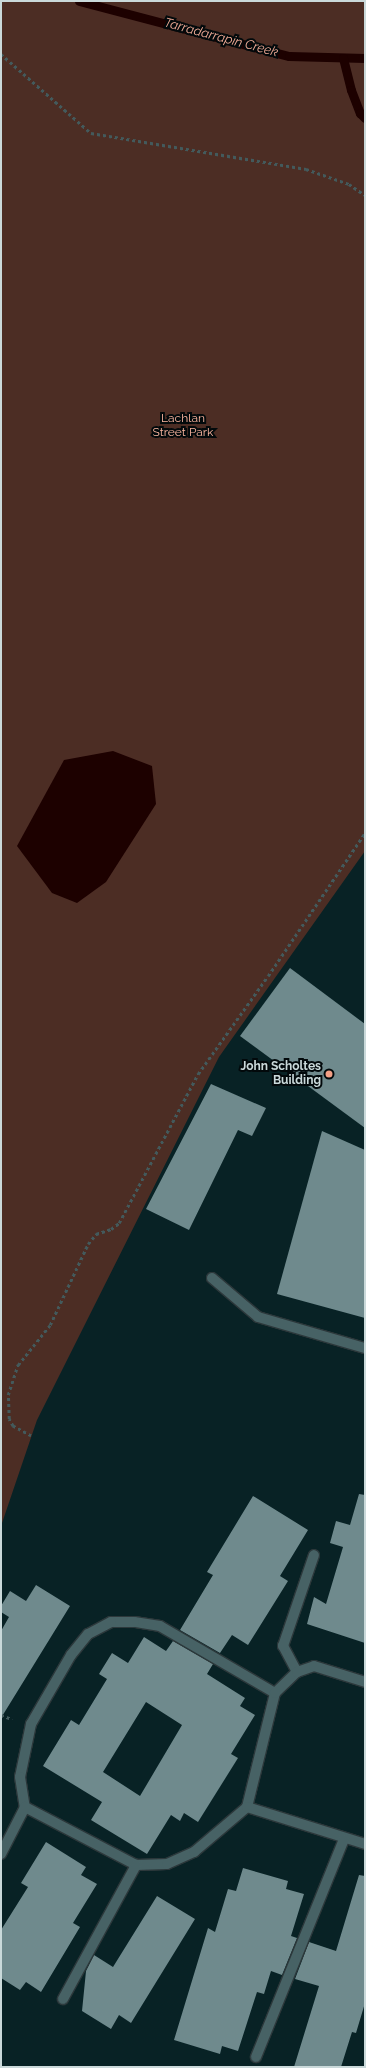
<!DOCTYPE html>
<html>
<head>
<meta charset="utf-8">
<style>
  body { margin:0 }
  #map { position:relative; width:366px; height:2068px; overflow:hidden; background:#082225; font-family:Raleway,sans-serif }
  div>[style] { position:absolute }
  .green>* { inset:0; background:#4c2d24 }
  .water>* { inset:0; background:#1d0100 }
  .stream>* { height:9px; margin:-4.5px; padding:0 4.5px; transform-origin:4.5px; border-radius:4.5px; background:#1d0100 }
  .building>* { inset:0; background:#6f8a8d }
  .path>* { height:2.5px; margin-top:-1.25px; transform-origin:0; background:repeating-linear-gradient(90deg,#435a5c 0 3px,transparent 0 6px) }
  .roads { filter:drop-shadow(1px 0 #2c383b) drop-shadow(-1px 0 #2c383b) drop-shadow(0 1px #2c383b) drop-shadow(0 -1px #2c383b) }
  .lane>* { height:10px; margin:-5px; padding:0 5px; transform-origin:5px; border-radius:5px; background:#476265 }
  .street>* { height:10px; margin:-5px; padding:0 5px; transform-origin:5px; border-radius:5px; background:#476265 }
  .dots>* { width:11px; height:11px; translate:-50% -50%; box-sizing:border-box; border:2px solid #02090b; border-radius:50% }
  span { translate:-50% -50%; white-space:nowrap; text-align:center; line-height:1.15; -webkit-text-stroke:4px #02090b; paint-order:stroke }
  .park-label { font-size:12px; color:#fdb7a1 }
  .poi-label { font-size:12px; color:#cad9da; font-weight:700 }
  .right { translate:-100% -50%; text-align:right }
  .water-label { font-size:13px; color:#f2ac97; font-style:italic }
  .frame { position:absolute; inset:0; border:2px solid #cad9da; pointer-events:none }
</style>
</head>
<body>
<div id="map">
  <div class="green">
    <div style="clip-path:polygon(1px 1px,365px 1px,365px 851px,219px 1057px,37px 1420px,1px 1526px)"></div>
  </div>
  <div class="water">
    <div style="clip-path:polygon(113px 751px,152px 766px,156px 804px,106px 882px,77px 903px,52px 893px,17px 846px,64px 760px)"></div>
  </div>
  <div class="stream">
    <div style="left:79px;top:1px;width:217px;rotate:14.7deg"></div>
    <div style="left:289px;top:56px;width:76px;rotate:1.5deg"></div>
    <div style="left:343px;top:58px;width:33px;rotate:76deg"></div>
    <div style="left:351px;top:90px;width:25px;rotate:69deg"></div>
    <div style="left:360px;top:113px;width:7px;rotate:45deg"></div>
  </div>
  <div class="building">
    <div style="clip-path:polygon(290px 968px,365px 1024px,365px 1128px,240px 1036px)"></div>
    <div style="clip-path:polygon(211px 1084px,266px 1108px,252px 1136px,238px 1130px,189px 1230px,146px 1209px)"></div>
    <div style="clip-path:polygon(322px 1131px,365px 1150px,365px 1318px,277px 1294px)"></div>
    <div style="clip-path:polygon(359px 1494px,365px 1495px,365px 1643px,307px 1624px,314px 1597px,326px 1604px,343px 1547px,330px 1543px,336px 1521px,350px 1525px)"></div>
    <div style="clip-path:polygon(253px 1496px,308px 1530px,280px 1576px,288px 1581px,248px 1645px,232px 1635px,220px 1653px,180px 1630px,213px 1575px,207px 1572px)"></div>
    <div style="clip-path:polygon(36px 1585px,70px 1606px,1px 1718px,1px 1631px,9px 1617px,1px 1612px,1px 1606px,10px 1591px,26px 1601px)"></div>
    <div style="clip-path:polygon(evenodd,144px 1637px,166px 1651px,173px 1641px,213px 1664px,207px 1674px,245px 1698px,240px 1706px,255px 1715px,231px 1754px,238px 1758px,198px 1822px,184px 1813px,180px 1821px,171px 1815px,147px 1854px,91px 1820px,102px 1802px,43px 1766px,71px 1720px,79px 1725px,107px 1679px,99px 1674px,112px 1653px,128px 1663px,144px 1637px,146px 1702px,182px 1725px,140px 1796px,103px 1772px,146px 1702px)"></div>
    <div style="clip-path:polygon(46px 1842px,86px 1867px,81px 1875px,97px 1884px,73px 1923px,80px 1927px,41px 1992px,26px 1982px,20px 1990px,1px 1978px,1px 1930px,28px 1887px,21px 1883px)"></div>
    <div style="clip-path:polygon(243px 1868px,288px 1881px,286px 1889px,304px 1894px,291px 1936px,297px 1938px,282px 1975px,271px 1971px,264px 1994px,257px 1992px,238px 2051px,222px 2046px,220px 2054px,174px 2040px,208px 1928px,215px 1932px,228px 1889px,236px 1891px)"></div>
    <div style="clip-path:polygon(359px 1875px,365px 1876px,365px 2003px,356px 2033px,352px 2032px,341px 2067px,294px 2067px,319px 1986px,295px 1979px,309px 1942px,336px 1951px)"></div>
    <div style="clip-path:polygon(157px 1896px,195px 1919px,131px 2023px,119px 2015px,111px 2029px,82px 2011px,86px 1971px,94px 1955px,113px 1967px)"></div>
  </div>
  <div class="path">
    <div style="left:1px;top:54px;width:120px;rotate:41.3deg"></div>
    <div style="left:91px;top:133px;width:218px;rotate:9.5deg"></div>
    <div style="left:306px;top:169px;width:46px;rotate:19.2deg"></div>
    <div style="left:349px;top:184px;width:19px;rotate:35deg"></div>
    <div style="left:31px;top:1436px;width:21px;rotate:-151deg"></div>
    <div style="left:13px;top:1426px;width:8px;rotate:-120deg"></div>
    <div style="left:9px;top:1419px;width:24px;rotate:-92deg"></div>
    <div style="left:8px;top:1395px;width:32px;rotate:-72deg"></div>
    <div style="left:18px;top:1365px;width:51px;rotate:-51.3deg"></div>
    <div style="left:50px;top:1325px;width:89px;rotate:-64.9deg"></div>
    <div style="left:88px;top:1244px;width:13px;rotate:-51deg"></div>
    <div style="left:96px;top:1234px;width:16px;rotate:-18deg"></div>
    <div style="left:111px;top:1229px;width:10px;rotate:-37deg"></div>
    <div style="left:119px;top:1223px;width:169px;rotate:-62.1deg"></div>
    <div style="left:198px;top:1074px;width:120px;rotate:-54.5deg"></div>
    <div style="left:268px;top:976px;width:173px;rotate:-55.9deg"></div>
    <div style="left:1px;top:1715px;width:12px;rotate:20deg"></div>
  </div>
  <div class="roads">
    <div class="lane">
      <div style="left:212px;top:1278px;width:60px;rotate:40.3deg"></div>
      <div style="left:258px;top:1317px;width:111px;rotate:16.2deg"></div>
    </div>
    <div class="street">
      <div style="left:297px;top:1672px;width:30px;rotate:-118deg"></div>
      <div style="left:283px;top:1646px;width:96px;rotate:-71.2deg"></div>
      <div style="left:275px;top:1693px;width:133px;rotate:-149.8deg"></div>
      <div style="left:160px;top:1626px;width:26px;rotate:-171deg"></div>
      <div style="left:134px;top:1622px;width:23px;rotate:180deg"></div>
      <div style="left:111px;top:1622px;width:26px;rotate:152deg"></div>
      <div style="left:88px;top:1634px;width:27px;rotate:129deg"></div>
      <div style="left:71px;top:1655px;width:80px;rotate:120.1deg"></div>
      <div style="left:31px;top:1724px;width:54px;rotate:101.7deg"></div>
      <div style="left:20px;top:1777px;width:30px;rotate:81deg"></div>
      <div style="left:25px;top:1807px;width:125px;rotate:27.6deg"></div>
      <div style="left:136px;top:1865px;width:31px;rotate:-2deg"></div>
      <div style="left:167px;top:1864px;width:30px;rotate:-24deg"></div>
      <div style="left:194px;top:1852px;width:70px;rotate:-40.3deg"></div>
      <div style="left:247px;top:1807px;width:117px;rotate:-76.2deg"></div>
      <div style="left:275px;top:1693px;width:30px;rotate:-44deg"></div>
      <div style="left:297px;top:1672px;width:18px;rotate:-19deg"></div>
      <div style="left:314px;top:1666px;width:53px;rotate:17.4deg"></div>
      <div style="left:247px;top:1807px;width:124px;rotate:17.4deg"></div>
      <div style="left:1px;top:1854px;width:53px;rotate:-62.9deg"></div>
      <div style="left:63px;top:1999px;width:153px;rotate:-61.4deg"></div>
      <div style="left:256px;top:2057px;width:235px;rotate:-68deg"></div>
    </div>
  </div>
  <div class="dots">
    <div style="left:329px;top:1074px;background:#f39f85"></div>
  </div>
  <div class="park-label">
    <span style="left:183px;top:426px">Lachlan<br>Street Park</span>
  </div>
  <div class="poi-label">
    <span class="right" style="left:321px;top:1074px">John Scholtes<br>Building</span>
  </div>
  <div class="water-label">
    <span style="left:221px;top:38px;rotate:15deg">Tarradarrapin Creek</span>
  </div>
  <div class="frame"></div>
</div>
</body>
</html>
